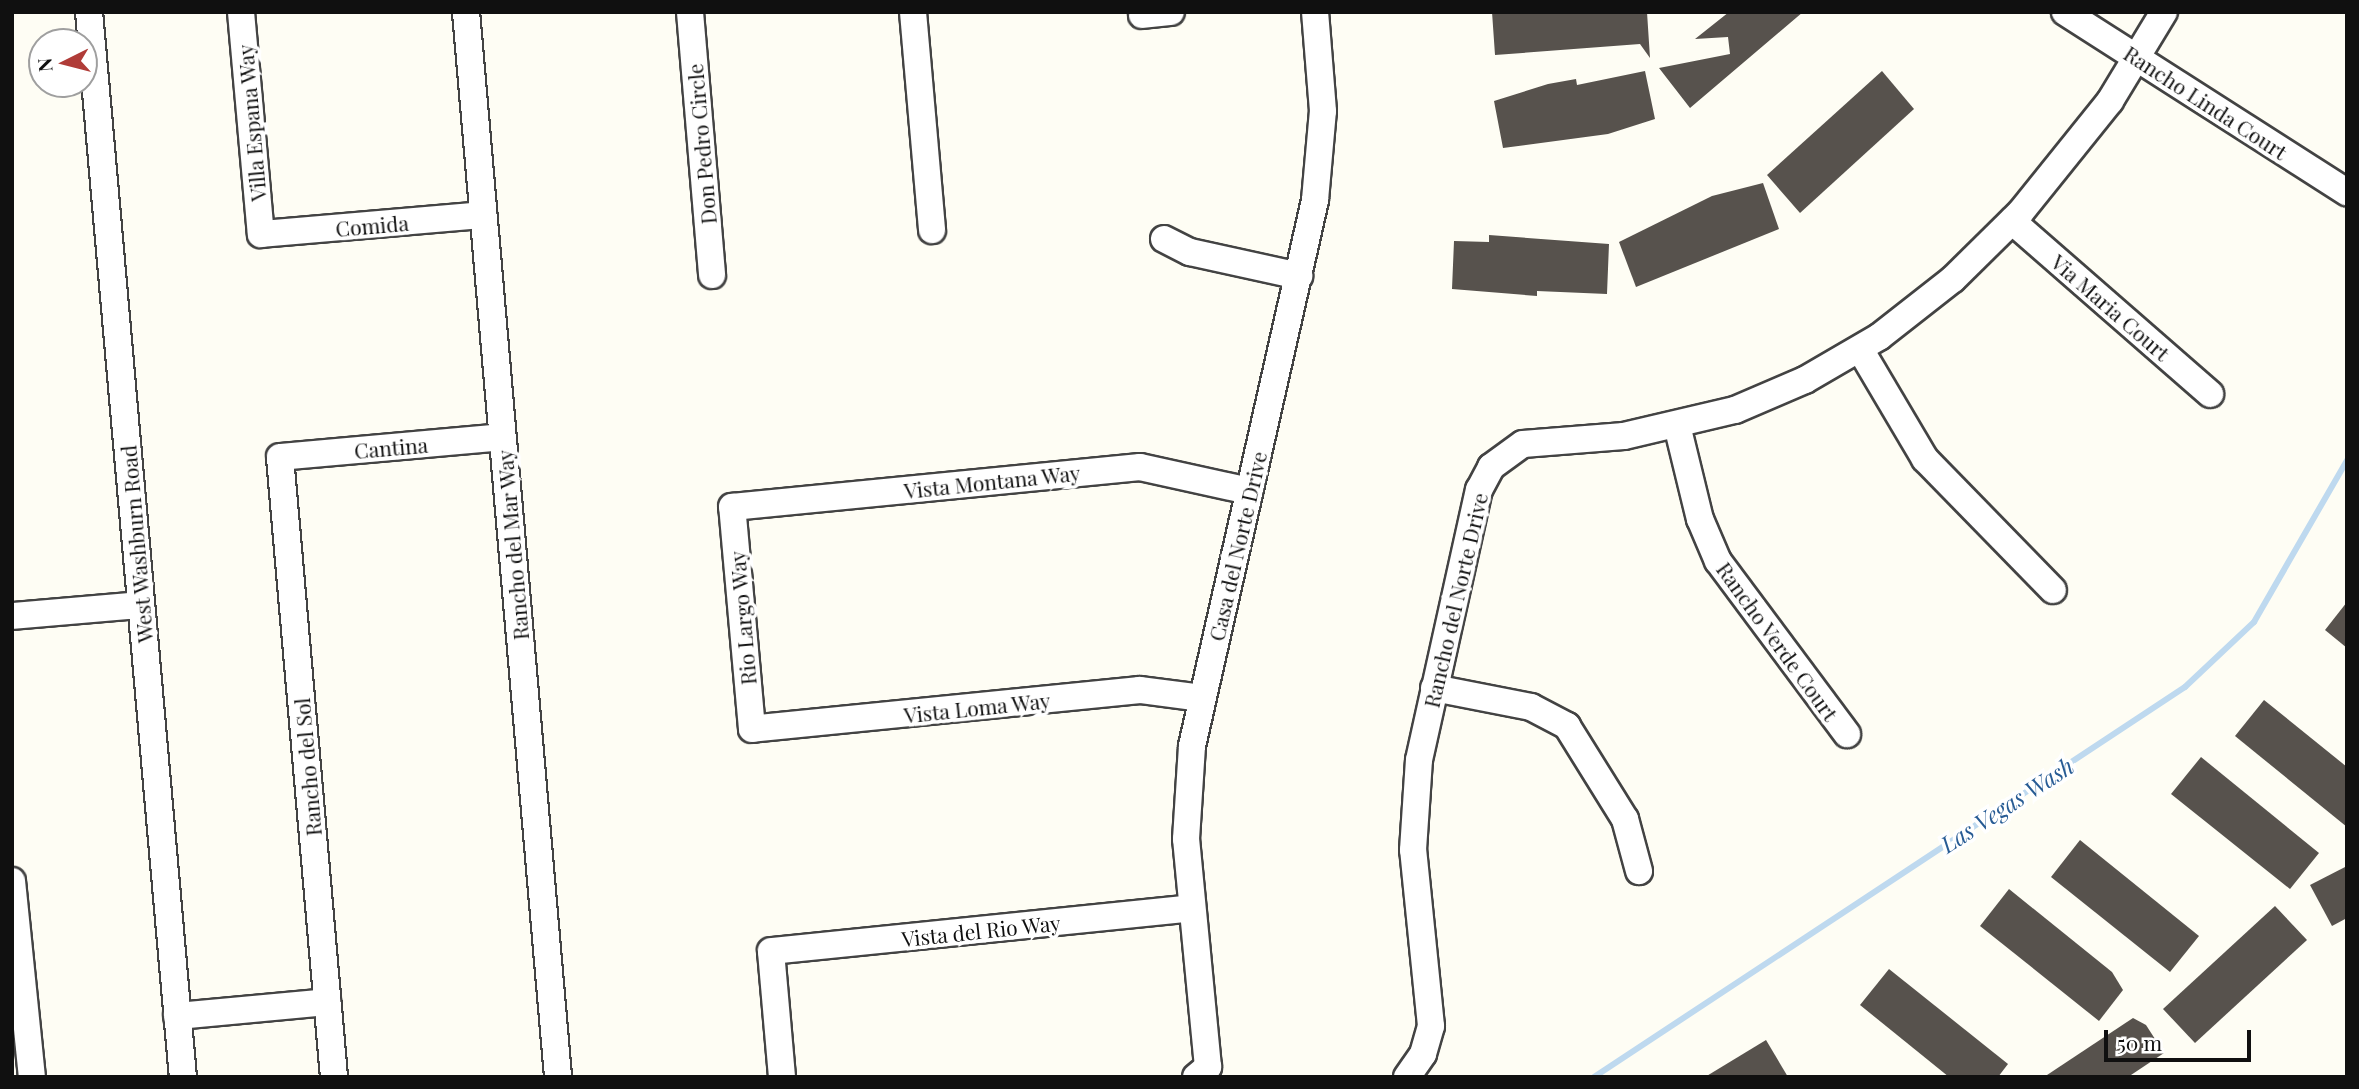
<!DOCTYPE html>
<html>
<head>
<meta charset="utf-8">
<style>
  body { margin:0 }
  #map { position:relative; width:2359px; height:1089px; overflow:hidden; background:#fefdf4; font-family:"Playfair Display",serif }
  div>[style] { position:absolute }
  .stream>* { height:6px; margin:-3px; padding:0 3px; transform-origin:3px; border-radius:3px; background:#bed9ef }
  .building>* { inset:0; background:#57524d }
  .roads { filter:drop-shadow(2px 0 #434343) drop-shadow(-2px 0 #434343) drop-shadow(0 2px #434343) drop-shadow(0 -2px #434343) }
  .minor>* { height:26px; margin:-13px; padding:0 13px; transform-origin:13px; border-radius:13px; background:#fff }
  span { translate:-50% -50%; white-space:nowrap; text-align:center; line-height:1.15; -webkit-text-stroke:7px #fff; paint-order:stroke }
  .street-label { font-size:21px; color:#101010 }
  .water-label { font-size:23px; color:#275b94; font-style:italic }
  .frame { position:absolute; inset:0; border:14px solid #101010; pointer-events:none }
  .north { position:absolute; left:28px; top:28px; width:70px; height:70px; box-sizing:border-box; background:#fff; border:2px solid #9f9f9f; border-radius:50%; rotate:264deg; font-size:19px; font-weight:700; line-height:28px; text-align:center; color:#101010 }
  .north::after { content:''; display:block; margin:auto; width:24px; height:32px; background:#b03c38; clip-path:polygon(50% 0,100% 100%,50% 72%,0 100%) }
  .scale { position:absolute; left:2104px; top:1030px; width:147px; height:32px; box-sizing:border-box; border:4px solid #101010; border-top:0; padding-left:9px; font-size:21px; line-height:24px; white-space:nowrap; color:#101010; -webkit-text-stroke:5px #fff; paint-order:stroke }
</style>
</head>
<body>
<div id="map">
  <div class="stream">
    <div style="left:1594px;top:1077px;width:708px;rotate:-33.42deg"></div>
    <div style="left:2185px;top:687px;width:95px;rotate:-43.3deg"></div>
    <div style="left:2254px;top:622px;width:187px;rotate:-60.1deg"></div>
  </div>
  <div class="building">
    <div style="clip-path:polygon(1492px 12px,1647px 12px,1650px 58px,1640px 44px,1495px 55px)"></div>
    <div style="clip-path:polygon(1729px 12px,1803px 12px,1690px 108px,1659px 68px,1730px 54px,1728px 37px,1695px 39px)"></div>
    <div style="clip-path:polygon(1645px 71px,1655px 119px,1608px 134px,1503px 148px,1494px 101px,1548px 84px,1576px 79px,1577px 85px)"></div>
    <div style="clip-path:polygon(1882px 71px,1914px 109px,1800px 213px,1767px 175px)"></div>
    <div style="clip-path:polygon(1763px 183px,1779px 229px,1636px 287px,1619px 242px,1712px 196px)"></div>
    <div style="clip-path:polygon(1489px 235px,1609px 244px,1607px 294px,1537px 291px,1537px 296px,1452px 289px,1454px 241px,1489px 242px)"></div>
    <div style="clip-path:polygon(2347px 602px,2347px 648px,2325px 630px)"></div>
    <div style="clip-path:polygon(2264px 700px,2347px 767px,2347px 827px,2235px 736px)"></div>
    <div style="clip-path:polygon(2201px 757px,2319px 853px,2290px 889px,2171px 794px)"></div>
    <div style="clip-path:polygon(2080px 840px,2199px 936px,2170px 972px,2051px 877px)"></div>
    <div style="clip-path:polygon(2347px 866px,2347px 918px,2332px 926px,2310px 885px)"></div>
    <div style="clip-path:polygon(2009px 889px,2112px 972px,2123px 990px,2099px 1021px,1980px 926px)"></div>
    <div style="clip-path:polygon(2275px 906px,2307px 940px,2195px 1043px,2163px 1009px)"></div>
    <div style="clip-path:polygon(1889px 969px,2008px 1064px,1998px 1077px,1949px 1077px,1860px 1005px)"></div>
    <div style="clip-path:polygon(2133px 1018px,2146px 1025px,2164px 1053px,2128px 1077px,2044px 1077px)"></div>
    <div style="clip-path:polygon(1766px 1040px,1788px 1077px,1705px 1077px)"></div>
  </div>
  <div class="roads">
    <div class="minor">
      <div style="left:89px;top:12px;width:1069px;rotate:84.96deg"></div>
      <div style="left:241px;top:12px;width:223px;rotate:84.9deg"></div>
      <div style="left:261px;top:234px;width:223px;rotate:-4.9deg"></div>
      <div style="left:466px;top:12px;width:1069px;rotate:85.06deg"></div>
      <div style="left:690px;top:12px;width:264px;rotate:85.2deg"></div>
      <div style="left:913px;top:12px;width:219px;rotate:85deg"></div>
      <div style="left:2065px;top:12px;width:335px;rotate:32.6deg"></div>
      <div style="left:1142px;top:15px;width:29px;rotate:-6deg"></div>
      <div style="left:2012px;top:221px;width:263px;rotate:41.1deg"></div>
      <div style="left:1164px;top:239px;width:29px;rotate:27deg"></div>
      <div style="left:1190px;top:252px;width:112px;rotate:12.4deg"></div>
      <div style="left:1860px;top:349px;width:128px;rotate:59.4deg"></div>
      <div style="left:1925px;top:459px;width:183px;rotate:45.7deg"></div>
      <div style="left:1677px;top:425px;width:97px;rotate:76.3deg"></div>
      <div style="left:1700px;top:519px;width:46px;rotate:66.8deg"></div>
      <div style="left:1718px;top:561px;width:216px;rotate:53.3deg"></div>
      <div style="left:12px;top:616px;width:129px;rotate:-4.9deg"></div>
      <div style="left:1434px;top:688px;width:99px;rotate:11.1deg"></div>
      <div style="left:1531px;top:707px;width:41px;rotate:27.8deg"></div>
      <div style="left:1567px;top:726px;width:110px;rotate:58.1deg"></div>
      <div style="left:1625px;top:819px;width:54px;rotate:74.9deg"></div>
      <div style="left:1202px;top:698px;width:63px;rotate:-172.6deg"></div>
      <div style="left:1140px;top:690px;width:390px;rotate:174.3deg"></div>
      <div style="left:752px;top:729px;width:223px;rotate:-95.1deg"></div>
      <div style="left:732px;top:507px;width:410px;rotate:-5.6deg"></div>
      <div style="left:1140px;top:467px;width:112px;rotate:12.4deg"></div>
      <div style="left:12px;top:881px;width:197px;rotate:84.2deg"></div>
      <div style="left:177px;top:1016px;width:151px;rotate:-5.3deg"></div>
      <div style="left:334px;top:1077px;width:622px;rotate:-94.98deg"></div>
      <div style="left:280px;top:457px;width:223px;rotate:-5.1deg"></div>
      <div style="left:782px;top:1077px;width:126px;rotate:-95deg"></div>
      <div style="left:771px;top:951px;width:422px;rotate:-5.8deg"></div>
      <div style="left:1196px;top:1077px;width:16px;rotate:-40deg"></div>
      <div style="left:1208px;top:1067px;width:229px;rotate:-95.5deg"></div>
      <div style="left:1186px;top:839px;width:93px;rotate:-86.3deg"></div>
      <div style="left:1192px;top:746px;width:560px;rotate:-77.3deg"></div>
      <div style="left:1315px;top:200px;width:89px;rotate:-84.9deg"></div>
      <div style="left:1323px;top:111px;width:99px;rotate:-94.6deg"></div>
      <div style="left:1407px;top:1077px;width:28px;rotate:-55deg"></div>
      <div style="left:1423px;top:1054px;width:29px;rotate:-74deg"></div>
      <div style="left:1431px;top:1026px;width:177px;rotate:-95.8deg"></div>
      <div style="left:1413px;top:850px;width:90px;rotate:-86.2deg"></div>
      <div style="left:1419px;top:760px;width:277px;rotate:-77.5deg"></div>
      <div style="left:1479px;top:490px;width:26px;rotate:-62deg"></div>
      <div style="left:1491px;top:467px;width:39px;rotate:-36deg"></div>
      <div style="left:1523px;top:444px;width:101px;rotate:-4.5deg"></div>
      <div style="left:1624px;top:436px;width:114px;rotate:-13.2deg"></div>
      <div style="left:1735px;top:410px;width:76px;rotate:-23.2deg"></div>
      <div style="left:1805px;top:380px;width:86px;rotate:-30.2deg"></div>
      <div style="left:1879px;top:337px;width:94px;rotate:-38.1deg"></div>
      <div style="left:1953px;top:279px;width:94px;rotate:-44.6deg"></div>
      <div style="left:2020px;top:213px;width:144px;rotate:-51.2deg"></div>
      <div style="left:2110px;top:101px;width:104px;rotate:-58.8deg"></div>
    </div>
  </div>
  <div class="street-label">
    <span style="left:2206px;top:102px;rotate:33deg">Rancho Linda Court</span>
    <span style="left:251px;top:123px;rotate:-95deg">Villa Espana Way</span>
    <span style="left:701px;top:144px;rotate:-95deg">Don Pedro Circle</span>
    <span style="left:372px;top:225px;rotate:-5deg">Comida</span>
    <span style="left:2111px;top:307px;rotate:41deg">Via Maria Court</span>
    <span style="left:391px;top:447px;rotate:-5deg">Cantina</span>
    <span style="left:992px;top:481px;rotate:-6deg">Vista Montana Way</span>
    <span style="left:136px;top:544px;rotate:-95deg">West Washburn Road</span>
    <span style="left:512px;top:545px;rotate:-95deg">Rancho del Mar Way</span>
    <span style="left:1237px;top:546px;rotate:-77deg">Casa del Norte Drive</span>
    <span style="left:1455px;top:600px;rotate:-77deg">Rancho del Norte Drive</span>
    <span style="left:742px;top:618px;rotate:-95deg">Rio Largo Way</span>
    <span style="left:1778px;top:641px;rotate:54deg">Rancho Verde Court</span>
    <span style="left:977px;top:707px;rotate:-6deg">Vista Loma Way</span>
    <span style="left:307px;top:767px;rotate:-95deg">Rancho del Sol</span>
    <span style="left:981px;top:930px;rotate:-6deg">Vista del Rio Way</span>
  </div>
  <div class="water-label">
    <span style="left:2007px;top:805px;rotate:-33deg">Las Vegas Wash</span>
  </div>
  <div class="frame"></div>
  <div class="north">N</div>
  <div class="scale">50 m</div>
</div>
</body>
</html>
